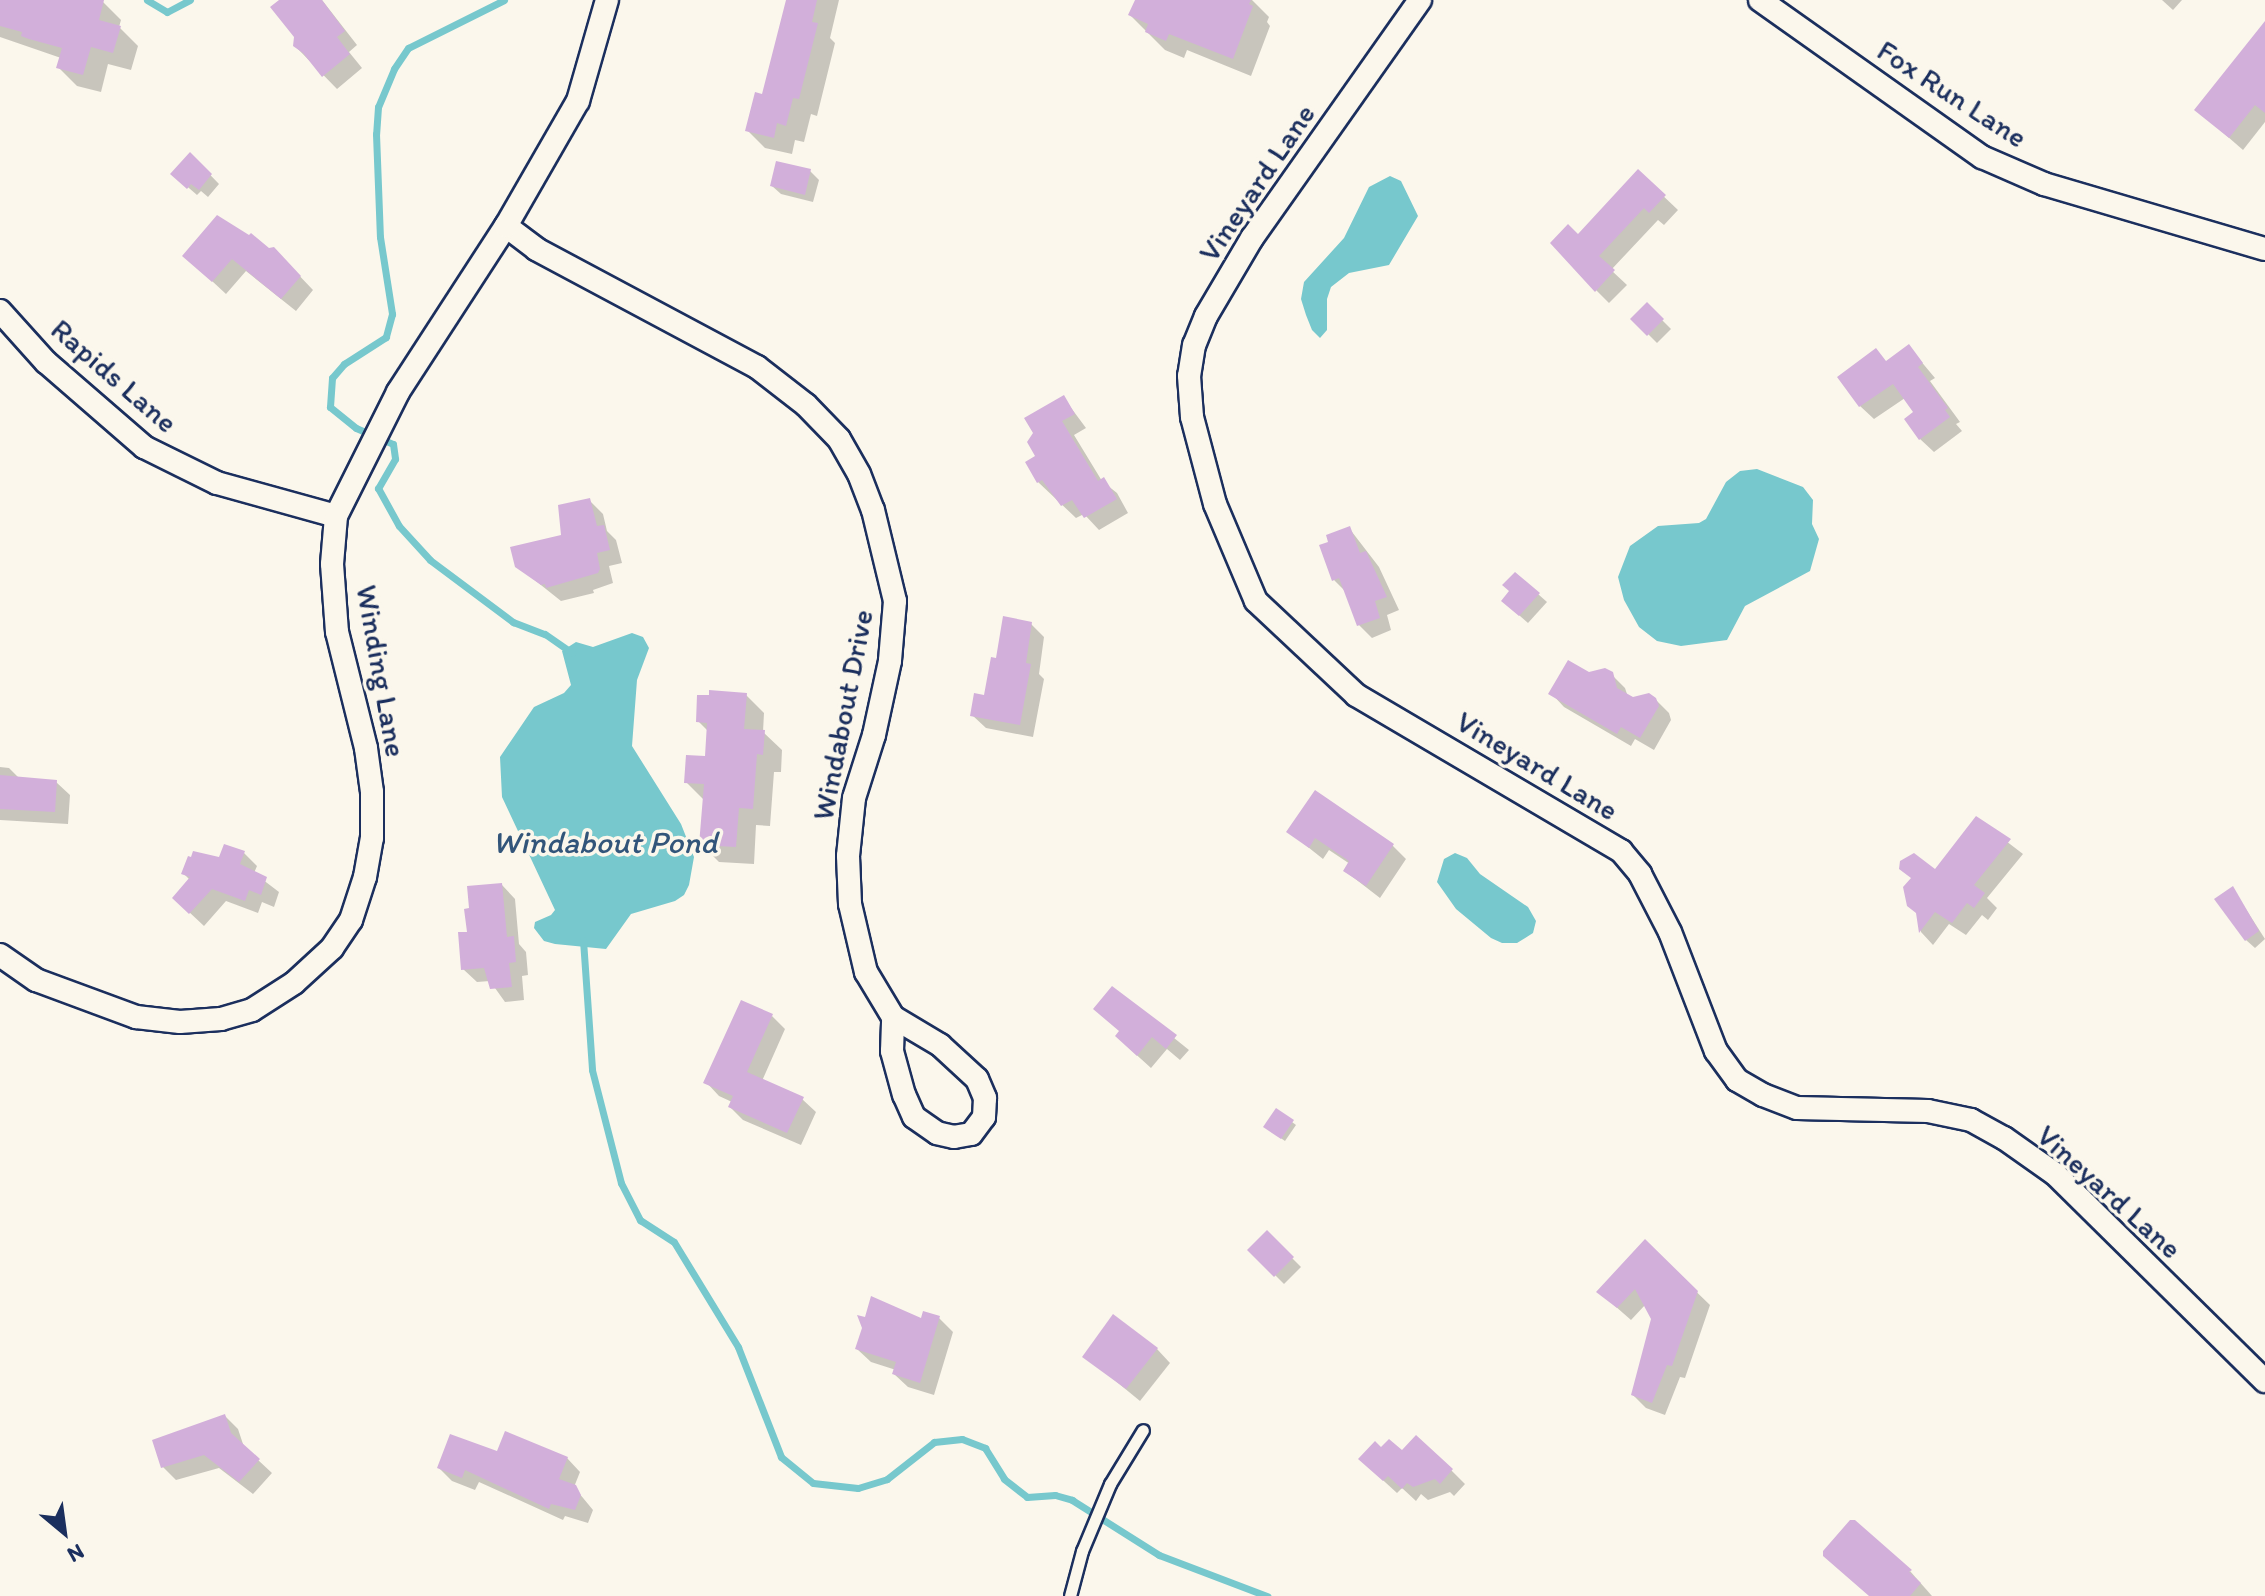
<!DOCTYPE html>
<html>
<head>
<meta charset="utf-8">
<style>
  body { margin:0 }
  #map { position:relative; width:2265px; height:1596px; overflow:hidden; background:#fbf7ec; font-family:Itim,sans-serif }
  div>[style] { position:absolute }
  .water>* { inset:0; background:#77c8cd }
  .shadow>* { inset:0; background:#0003 }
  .stream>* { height:7px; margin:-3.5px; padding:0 3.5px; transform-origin:3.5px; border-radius:3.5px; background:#77c8cd }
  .building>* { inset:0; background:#d2afda }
  .roads { filter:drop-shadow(2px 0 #1b2f5e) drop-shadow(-2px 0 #1b2f5e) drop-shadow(0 2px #1b2f5e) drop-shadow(0 -2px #1b2f5e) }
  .service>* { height:11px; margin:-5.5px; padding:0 5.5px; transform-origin:5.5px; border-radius:5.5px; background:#fbf7ec }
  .minor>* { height:22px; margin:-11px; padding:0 11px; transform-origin:11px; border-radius:11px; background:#fbf7ec }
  span { translate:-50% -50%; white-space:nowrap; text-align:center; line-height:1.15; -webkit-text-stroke:7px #fbf7ec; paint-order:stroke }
  .street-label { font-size:30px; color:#1b2f5e }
  .water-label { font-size:32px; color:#32557a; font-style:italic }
  .north { position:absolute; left:24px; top:1492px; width:80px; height:80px; -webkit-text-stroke:6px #fbf7ec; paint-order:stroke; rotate:151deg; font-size:22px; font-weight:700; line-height:32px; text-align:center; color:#1b2f5e }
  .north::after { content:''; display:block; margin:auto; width:28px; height:36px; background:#1b2f5e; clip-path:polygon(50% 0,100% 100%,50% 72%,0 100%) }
</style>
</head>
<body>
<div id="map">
  <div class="water">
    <div style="clip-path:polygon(1390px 176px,1401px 181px,1418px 216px,1389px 265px,1349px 273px,1331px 287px,1327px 299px,1327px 330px,1320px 338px,1312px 330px,1306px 315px,1301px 299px,1304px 282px,1344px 238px,1369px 187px)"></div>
    <div style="clip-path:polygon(1757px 469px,1803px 487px,1813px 500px,1812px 524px,1819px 539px,1810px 571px,1745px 606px,1727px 640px,1681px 646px,1657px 641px,1639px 627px,1624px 600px,1618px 577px,1630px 546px,1658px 526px,1699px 523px,1706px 519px,1726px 482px,1740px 471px)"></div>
    <div style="clip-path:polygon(632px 633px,643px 637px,649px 648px,637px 680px,632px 746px,681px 824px,694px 857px,689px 885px,684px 895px,675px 901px,631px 914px,606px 949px,555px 944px,544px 941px,534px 928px,535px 922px,551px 915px,555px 910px,502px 797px,500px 757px,534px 707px,564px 693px,571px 685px,562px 651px,576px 642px,593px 647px)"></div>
    <div style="clip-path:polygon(1455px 853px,1467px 858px,1480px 874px,1528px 907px,1536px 921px,1533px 933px,1517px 943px,1502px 943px,1491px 938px,1456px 909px,1437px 882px,1444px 859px)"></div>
  </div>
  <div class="shadow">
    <div style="clip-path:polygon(0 0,103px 2px,121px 20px,119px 27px,138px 46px,131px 70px,108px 64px,101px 92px,77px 86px,59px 68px,61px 58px,0 37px)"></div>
    <div style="clip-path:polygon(282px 0,322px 0,357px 45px,349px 52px,362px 68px,337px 89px,295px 46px,297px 36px)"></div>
    <div style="clip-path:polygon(788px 0,839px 0,830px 38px,835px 43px,817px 116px,811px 114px,804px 142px,795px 140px,792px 154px,765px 148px,747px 130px,764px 96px)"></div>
    <div style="clip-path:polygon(1137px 0,1252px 0,1269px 17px,1267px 22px,1270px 26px,1251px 76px,1187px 50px,1184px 58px,1165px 50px,1130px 15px)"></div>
    <div style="clip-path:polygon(2162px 0,2182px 0,2173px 10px)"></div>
    <div style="clip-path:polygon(2265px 32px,2265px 122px,2243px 150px,2197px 110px)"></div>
    <div style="clip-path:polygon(190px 154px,219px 184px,208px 197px,201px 191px,197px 195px,182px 182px)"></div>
    <div style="clip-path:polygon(810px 171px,819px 180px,813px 202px,781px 194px,772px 186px)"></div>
    <div style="clip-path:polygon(1638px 172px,1678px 210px,1664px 225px,1658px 220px,1611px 270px,1627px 285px,1609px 303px,1596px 290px,1578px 237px)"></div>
    <div style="clip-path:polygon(274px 249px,313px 290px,296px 311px,246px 271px,226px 294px,185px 256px)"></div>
    <div style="clip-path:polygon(1647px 305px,1671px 329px,1657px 343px,1633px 319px)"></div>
    <div style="clip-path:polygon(1909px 347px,1935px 378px,1930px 381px,1960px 422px,1956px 424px,1962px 431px,1934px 452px,1920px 439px,1916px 413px,1905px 398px,1874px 419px,1860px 406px,1888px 363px)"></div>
    <div style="clip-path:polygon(1063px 397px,1086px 428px,1074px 435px,1102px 481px,1117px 493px,1128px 513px,1099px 530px,1084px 514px,1076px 518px,1038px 482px,1038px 457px)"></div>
    <div style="clip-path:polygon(589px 500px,603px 514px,607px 531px,616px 540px,622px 563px,609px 566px,613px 583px,593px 590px,594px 593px,561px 601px,517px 566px,563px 537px)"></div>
    <div style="clip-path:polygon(1349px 528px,1379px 567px,1399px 610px,1387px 615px,1391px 630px,1372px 638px,1359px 625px,1347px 593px,1334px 580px)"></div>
    <div style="clip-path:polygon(1511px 592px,1538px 594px,1547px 602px,1528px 623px,1512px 609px)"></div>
    <div style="clip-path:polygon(1031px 624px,1044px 637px,1039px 674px,1044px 679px,1033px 737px,986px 728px,972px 715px,985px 697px,998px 660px)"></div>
    <div style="clip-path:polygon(1589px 674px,1611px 674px,1625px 688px,1628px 697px,1655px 699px,1669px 713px,1671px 720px,1654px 750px,1635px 739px,1631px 746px,1564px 707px,1551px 693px)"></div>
    <div style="clip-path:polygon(746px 695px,764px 713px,763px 732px,782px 750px,781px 772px,774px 772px,770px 826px,756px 825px,754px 864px,719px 862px,701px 844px,704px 800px,686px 782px,707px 758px,709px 732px,698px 721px)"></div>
    <div style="clip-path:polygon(0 767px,9px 768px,19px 778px,56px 782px,70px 795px,68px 824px,0 820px)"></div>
    <div style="clip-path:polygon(1315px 793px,1393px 846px,1406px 859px,1380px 898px,1345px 871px,1350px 864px,1329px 850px,1323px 859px,1289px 832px)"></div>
    <div style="clip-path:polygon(1976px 818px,2023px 854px,1987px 898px,1997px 908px,1988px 920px,1982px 915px,1966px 935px,1949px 924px,1933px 945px,1921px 932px,1919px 915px,1936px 872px)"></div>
    <div style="clip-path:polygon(244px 853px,257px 866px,254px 873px,279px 892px,274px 907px,262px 902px,258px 913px,226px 901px,204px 926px,188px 911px,190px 880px,183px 873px)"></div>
    <div style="clip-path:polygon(502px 885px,515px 899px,519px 944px,526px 952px,528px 975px,522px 976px,524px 1000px,505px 1002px,490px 981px,477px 982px,463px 969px,469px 934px)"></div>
    <div style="clip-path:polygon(2233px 889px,2265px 939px,2255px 948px,2246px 940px)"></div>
    <div style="clip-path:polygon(1112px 988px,1189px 1050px,1180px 1060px,1167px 1049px,1151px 1068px,1130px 1049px,1121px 1032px)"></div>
    <div style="clip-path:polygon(772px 1016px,785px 1029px,762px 1081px,802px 1099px,816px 1112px,801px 1145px,743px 1120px,730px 1107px,732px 1102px,719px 1096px,706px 1082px)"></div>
    <div style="clip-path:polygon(1292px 1122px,1296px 1125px,1285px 1141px,1269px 1130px)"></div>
    <div style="clip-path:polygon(1267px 1233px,1301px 1267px,1284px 1284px,1250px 1250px)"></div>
    <div style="clip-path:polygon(1645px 1242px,1710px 1305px,1685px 1378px,1680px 1377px,1665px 1415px,1646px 1408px,1633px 1395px,1653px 1319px,1646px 1304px,1631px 1320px,1599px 1292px)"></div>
    <div style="clip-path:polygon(939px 1318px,953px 1332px,934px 1395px,908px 1387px,894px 1374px,896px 1370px,871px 1362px,857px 1349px,922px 1321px)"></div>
    <div style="clip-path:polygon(1157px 1349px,1170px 1363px,1140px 1401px,1085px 1356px)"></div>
    <div style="clip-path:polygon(225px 1416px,238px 1429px,244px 1447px,272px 1473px,253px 1494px,219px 1468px,176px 1480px,163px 1467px)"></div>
    <div style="clip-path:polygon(1382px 1450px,1402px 1453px,1451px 1470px,1465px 1484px,1454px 1496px,1450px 1492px,1428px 1500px,1421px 1494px,1416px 1501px,1402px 1488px,1397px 1493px,1374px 1472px)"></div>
    <div style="clip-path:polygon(498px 1454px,567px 1458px,580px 1472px,574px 1487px,593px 1510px,588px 1523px,565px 1516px,563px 1520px,479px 1482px,475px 1490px,452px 1481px,439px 1468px)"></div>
    <div style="clip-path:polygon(1910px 1571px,1932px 1596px,1870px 1596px)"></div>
  </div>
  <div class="stream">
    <div style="left:147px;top:0;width:23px;rotate:31deg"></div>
    <div style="left:167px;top:12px;width:26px;rotate:-28deg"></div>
    <div style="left:504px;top:0;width:107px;rotate:153.4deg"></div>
    <div style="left:408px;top:48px;width:25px;rotate:124deg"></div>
    <div style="left:394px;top:69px;width:41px;rotate:112.8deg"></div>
    <div style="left:378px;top:107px;width:27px;rotate:94deg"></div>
    <div style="left:376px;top:134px;width:103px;rotate:87.8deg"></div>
    <div style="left:380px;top:237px;width:78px;rotate:81.1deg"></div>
    <div style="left:392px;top:314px;width:24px;rotate:105deg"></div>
    <div style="left:386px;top:337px;width:50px;rotate:147.3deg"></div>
    <div style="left:344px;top:364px;width:18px;rotate:131deg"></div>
    <div style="left:332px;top:378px;width:29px;rotate:94deg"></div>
    <div style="left:330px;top:407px;width:33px;rotate:39deg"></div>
    <div style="left:356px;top:428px;width:40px;rotate:23.4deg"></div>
    <div style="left:393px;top:444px;width:15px;rotate:82deg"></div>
    <div style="left:395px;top:459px;width:34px;rotate:120deg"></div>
    <div style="left:378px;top:488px;width:43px;rotate:61.1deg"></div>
    <div style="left:399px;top:526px;width:46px;rotate:47.6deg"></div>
    <div style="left:430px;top:560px;width:104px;rotate:36.8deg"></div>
    <div style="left:513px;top:622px;width:34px;rotate:21deg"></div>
    <div style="left:545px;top:634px;width:33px;rotate:35deg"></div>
    <div style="left:583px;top:940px;width:130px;rotate:86deg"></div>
    <div style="left:592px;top:1070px;width:117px;rotate:75.6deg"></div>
    <div style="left:621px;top:1183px;width:42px;rotate:62.8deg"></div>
    <div style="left:640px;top:1220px;width:40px;rotate:32.9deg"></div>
    <div style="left:674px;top:1242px;width:123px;rotate:58.6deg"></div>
    <div style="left:738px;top:1347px;width:118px;rotate:68.6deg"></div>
    <div style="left:781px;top:1457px;width:41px;rotate:39.1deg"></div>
    <div style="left:813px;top:1483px;width:45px;rotate:6.3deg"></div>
    <div style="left:858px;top:1488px;width:30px;rotate:-17deg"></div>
    <div style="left:887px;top:1479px;width:60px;rotate:-38.2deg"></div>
    <div style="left:934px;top:1442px;width:28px;rotate:-6deg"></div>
    <div style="left:962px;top:1439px;width:25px;rotate:21deg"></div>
    <div style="left:985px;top:1448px;width:36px;rotate:58deg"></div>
    <div style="left:1004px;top:1479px;width:29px;rotate:38deg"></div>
    <div style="left:1027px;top:1497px;width:28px;rotate:-4deg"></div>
    <div style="left:1055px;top:1495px;width:18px;rotate:16deg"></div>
    <div style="left:1072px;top:1500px;width:103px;rotate:32.3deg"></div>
    <div style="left:1159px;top:1555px;width:116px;rotate:20.8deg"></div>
  </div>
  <div class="building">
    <div style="clip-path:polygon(0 0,104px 0,99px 20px,121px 26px,113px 53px,91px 47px,83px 75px,56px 68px,62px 48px,29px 39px,21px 36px,22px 32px,0 26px)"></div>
    <div style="clip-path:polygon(279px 0,322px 0,345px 31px,337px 37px,350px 54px,322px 77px,303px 53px,293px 46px,294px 37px,270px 7px)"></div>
    <div style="clip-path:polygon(786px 0,817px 0,812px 22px,818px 23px,799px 99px,793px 98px,786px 126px,777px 123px,774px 138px,745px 131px,755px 92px,762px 94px)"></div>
    <div style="clip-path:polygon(1135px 0,1251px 0,1249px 4px,1253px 6px,1233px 59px,1169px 34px,1166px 41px,1145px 32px,1148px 24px,1128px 15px)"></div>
    <div style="clip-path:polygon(2265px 21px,2265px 113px,2255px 105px,2229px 138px,2194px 110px)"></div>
    <div style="clip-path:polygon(190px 152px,212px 174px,199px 190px,191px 184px,187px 189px,170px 174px)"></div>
    <div style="clip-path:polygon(776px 161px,811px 169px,805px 195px,770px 186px)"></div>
    <div style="clip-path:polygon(1638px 169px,1666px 195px,1649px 213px,1644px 208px,1599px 256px,1615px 270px,1595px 292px,1550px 243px,1568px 224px,1578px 234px)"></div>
    <div style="clip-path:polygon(217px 215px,249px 235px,251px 233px,269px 248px,274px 247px,301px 276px,281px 299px,232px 259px,212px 282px,182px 256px)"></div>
    <div style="clip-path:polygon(1647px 302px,1664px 319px,1647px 336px,1630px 319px)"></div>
    <div style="clip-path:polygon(1909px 344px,1923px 363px,1918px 367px,1948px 408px,1945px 410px,1950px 417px,1919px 440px,1904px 419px,1913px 412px,1893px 384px,1859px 407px,1837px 377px,1876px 348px,1886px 361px)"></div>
    <div style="clip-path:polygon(1064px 395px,1075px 414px,1062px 421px,1098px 481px,1104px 477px,1117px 499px,1084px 518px,1072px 500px,1061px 506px,1042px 480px,1037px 483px,1025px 462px,1035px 456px,1027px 442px,1033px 433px,1024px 418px)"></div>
    <div style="clip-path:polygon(590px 498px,597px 526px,604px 525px,610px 550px,597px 553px,600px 569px,598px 573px,546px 588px,545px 584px,541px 585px,515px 567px,510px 547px,561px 535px,558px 505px)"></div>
    <div style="clip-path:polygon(1350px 526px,1360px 553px,1366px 551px,1387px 597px,1375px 601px,1380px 618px,1357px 626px,1339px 578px,1332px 581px,1319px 545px,1328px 542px,1326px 535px)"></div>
    <div style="clip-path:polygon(1515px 572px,1540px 593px,1519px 616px,1501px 601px,1509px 591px,1502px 585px)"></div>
    <div style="clip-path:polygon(1003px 616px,1032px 622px,1026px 663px,1031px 664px,1020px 725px,970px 716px,974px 693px,984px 695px,991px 657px,996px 658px)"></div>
    <div style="clip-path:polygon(1568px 660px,1589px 672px,1605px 668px,1613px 672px,1617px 688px,1633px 697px,1649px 693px,1656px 698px,1659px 706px,1640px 738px,1621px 727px,1617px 734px,1548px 694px)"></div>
    <div style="clip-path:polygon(709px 690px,747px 693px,744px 729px,765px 730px,763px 755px,757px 754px,753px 809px,739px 808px,736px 847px,699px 845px,704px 784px,684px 783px,686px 755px,705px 756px,707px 723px,696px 722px,697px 695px,709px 695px)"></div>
    <div style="clip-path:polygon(0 775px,57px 780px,55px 812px,0 809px)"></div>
    <div style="clip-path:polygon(1315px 790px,1394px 844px,1366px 886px,1343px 871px,1349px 861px,1315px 838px,1309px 848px,1286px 832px)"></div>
    <div style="clip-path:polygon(1976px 816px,2011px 839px,1974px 885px,1985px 893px,1974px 908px,1967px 903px,1952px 923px,1935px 912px,1919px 933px,1916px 913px,1907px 906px,1903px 887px,1911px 878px,1899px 869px,1900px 861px,1914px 853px,1935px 869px)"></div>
    <div style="clip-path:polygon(224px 844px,245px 851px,240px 864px,267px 877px,261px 895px,249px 890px,245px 901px,212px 889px,189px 914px,172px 898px,190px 877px,181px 874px,188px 856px,191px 857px,193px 851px,219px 857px)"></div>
    <div style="clip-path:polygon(502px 883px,507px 937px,514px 936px,516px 962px,509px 963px,512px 987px,490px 989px,484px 968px,461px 970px,458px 932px,467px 932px,464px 909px,469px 908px,467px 886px)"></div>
    <div style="clip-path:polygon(2233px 886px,2259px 931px,2245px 941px,2214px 899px)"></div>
    <div style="clip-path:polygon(1112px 986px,1177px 1035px,1166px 1049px,1152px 1037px,1137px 1056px,1115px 1036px,1119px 1031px,1093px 1009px)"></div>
    <div style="clip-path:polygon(741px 1000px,773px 1014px,747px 1072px,804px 1097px,787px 1133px,728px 1107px,733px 1096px,703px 1083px)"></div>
    <div style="clip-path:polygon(1276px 1108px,1294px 1120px,1281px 1139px,1263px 1127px)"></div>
    <div style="clip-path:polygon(1267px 1230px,1294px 1257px,1274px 1277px,1247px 1250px)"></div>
    <div style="clip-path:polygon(1645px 1239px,1698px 1291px,1672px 1366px,1667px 1365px,1652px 1403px,1631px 1395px,1651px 1319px,1635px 1289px,1617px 1308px,1596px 1292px)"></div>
    <div style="clip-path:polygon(871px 1296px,921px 1318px,923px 1311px,940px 1316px,920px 1383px,892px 1374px,896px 1362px,855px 1349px,862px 1328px,857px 1315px,865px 1317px)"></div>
    <div style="clip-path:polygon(1113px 1314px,1158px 1348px,1126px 1389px,1082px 1357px)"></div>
    <div style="clip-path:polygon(225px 1414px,231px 1433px,260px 1459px,239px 1482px,204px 1455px,161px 1468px,152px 1440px)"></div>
    <div style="clip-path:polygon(505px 1431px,568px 1457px,559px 1479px,576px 1485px,581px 1495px,575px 1510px,551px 1504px,549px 1509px,465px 1470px,462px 1478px,437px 1468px,450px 1434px,497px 1451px)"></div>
    <div style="clip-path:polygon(1416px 1435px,1453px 1469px,1440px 1484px,1435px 1479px,1413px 1487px,1407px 1483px,1402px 1489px,1388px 1476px,1383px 1481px,1358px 1459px,1375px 1441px,1381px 1447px,1389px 1439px,1402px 1450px)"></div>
    <div style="clip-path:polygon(1850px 1520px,1855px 1520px,1912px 1570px,1909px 1572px,1921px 1583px,1910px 1596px,1869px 1596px,1823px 1556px,1823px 1551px)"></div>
  </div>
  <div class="roads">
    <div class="service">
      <div style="left:1070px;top:1596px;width:47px;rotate:-75.1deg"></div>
      <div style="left:1082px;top:1551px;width:73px;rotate:-67.3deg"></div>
      <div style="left:1110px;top:1484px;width:63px;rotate:-58.6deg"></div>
    </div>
    <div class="minor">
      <div style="left:1420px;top:0;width:291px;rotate:125.2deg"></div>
      <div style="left:1252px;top:238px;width:91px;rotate:120.5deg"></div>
      <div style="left:1206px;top:316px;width:31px;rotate:112deg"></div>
      <div style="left:1194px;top:345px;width:31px;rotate:99deg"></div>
      <div style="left:1189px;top:376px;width:41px;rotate:85.8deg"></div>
      <div style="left:1192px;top:417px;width:90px;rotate:75.2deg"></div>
      <div style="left:1215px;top:504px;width:105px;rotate:67.1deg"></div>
      <div style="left:1256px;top:601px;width:137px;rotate:43.2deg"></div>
      <div style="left:1356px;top:695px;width:308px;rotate:30.5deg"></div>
      <div style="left:1621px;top:851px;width:30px;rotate:50deg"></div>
      <div style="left:1640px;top:874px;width:65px;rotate:62.7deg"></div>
      <div style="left:1670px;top:932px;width:128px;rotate:68.9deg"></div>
      <div style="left:1716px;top:1051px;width:36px;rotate:54deg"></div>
      <div style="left:1737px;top:1080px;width:30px;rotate:30deg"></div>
      <div style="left:1763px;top:1095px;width:36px;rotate:21deg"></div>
      <div style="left:1797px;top:1108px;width:131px;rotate:1.3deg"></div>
      <div style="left:1928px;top:1111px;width:44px;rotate:11.8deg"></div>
      <div style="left:1971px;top:1120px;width:38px;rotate:29deg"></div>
      <div style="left:2004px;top:1138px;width:62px;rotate:35.2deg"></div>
      <div style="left:2055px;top:1174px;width:295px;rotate:44.6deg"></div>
      <div style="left:1760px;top:0;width:272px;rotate:35.3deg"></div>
      <div style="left:1982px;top:157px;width:68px;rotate:23.5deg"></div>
      <div style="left:2044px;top:184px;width:230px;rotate:16.4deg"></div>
      <div style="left:506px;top:226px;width:38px;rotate:37deg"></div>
      <div style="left:536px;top:249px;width:251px;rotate:28.1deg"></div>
      <div style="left:757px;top:367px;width:62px;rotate:37.8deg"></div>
      <div style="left:806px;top:405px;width:47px;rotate:45.9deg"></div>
      <div style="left:839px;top:439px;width:40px;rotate:60.3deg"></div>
      <div style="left:859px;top:474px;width:39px;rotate:69deg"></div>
      <div style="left:873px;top:510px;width:94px;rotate:76.4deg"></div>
      <div style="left:895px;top:601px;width:60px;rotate:94.8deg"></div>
      <div style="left:890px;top:661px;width:76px;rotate:102.2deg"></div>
      <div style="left:874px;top:735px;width:66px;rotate:107.6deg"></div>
      <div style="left:854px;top:798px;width:58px;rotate:95.9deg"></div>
      <div style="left:848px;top:856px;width:48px;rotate:87.6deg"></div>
      <div style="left:850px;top:904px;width:70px;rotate:76.8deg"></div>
      <div style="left:866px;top:972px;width:52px;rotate:59deg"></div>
      <div style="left:893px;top:1017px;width:55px;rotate:30.8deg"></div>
      <div style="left:940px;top:1045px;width:50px;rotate:42.6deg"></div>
      <div style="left:977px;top:1079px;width:21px;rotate:67deg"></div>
      <div style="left:985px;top:1098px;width:19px;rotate:93deg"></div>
      <div style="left:984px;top:1117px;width:21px;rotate:127deg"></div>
      <div style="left:971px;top:1134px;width:17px;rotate:170deg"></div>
      <div style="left:954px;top:1137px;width:17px;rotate:-167deg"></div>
      <div style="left:937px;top:1133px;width:28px;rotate:-145deg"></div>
      <div style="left:914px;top:1117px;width:24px;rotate:-114deg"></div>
      <div style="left:904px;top:1095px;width:46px;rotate:-105.3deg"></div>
      <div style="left:892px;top:1051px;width:34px;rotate:-88deg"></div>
      <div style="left:0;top:311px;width:69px;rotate:48deg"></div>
      <div style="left:46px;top:362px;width:130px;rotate:40.9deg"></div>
      <div style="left:144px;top:447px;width:81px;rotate:26.3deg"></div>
      <div style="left:217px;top:483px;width:123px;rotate:15.5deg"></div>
      <div style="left:0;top:955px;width:44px;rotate:34.8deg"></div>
      <div style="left:36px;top:980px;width:107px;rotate:20.3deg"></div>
      <div style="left:136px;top:1017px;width:44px;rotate:6.5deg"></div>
      <div style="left:180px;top:1022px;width:41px;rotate:-4.2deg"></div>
      <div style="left:221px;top:1019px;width:32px;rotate:-16deg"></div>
      <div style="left:252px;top:1010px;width:50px;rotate:-32.7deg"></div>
      <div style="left:294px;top:983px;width:52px;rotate:-42.6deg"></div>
      <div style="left:332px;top:948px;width:34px;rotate:-56deg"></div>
      <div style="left:351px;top:920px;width:45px;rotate:-72deg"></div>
      <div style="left:365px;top:877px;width:40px;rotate:-80deg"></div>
      <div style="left:372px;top:838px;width:46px;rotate:-90deg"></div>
      <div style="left:372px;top:792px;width:44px;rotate:-97.8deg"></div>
      <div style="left:366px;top:748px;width:120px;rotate:-104deg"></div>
      <div style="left:337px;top:632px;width:68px;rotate:-94.2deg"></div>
      <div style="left:332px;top:564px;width:48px;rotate:-85.2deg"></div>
      <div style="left:336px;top:516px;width:139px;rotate:-63.4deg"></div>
      <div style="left:398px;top:392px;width:198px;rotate:-57deg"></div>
      <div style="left:506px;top:226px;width:144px;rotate:-60.1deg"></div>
      <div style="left:578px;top:101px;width:105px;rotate:-74deg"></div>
    </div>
  </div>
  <div class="street-label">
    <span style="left:1952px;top:94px;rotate:33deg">Fox Run Lane</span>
    <span style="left:1257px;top:183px;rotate:-56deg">Vineyard Lane</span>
    <span style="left:114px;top:376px;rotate:41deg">Rapids Lane</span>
    <span style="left:381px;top:671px;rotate:80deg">Winding Lane</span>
    <span style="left:843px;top:715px;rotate:-79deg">Windabout Drive</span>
    <span style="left:1537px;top:766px;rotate:31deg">Vineyard Lane</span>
    <span style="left:2109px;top:1192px;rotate:42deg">Vineyard Lane</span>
  </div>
  <div class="water-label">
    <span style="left:605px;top:842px">Windabout Pond</span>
  </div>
  <div class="north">N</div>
</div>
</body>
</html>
